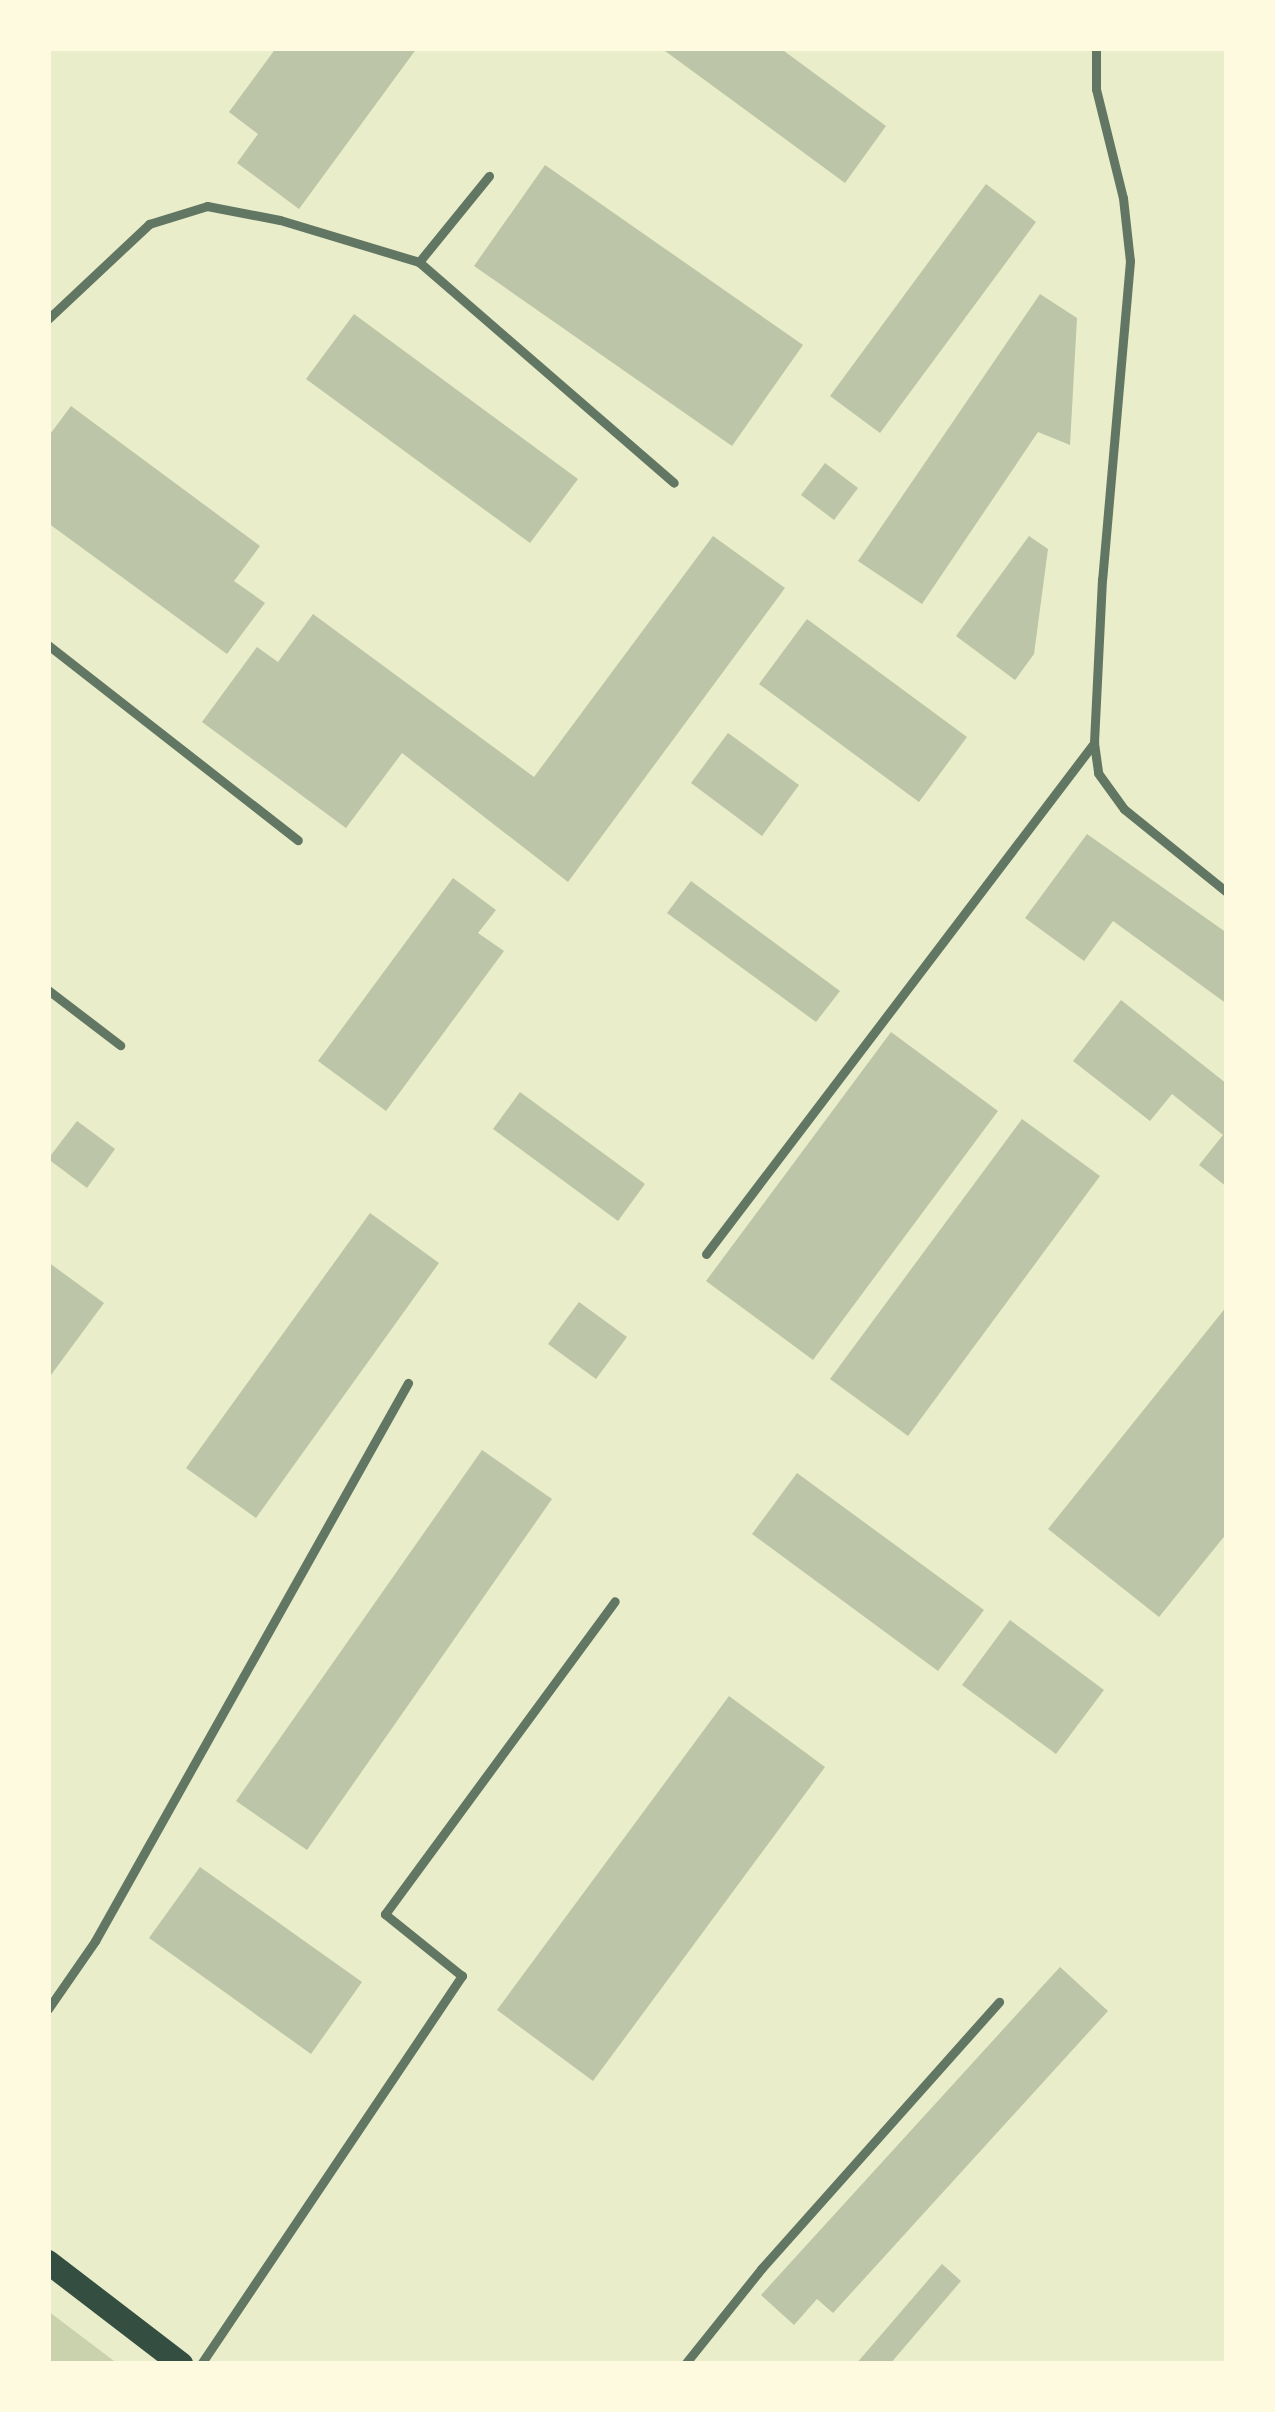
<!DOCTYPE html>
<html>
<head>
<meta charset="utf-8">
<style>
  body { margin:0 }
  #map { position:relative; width:1275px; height:2412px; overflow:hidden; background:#e9edc9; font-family:"Noto Sans",sans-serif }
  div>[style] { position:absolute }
  .green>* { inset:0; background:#cad2ad }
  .building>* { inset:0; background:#bcc5a7 }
  .service>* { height:9px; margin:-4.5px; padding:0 4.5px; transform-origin:4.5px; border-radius:4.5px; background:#617663 }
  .secondary>* { height:24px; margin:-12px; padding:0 12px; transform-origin:12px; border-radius:12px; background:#344e41 }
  span { translate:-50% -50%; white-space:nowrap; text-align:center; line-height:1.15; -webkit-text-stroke:12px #fefae0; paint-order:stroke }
  .frame { position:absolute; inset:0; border:51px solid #fefae0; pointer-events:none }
</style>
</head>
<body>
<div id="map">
  <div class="green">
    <div style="clip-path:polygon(48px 2311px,118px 2364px,48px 2364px)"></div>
  </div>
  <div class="building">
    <div style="clip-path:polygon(276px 48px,417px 48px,299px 209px,237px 163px,258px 134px,229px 112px)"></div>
    <div style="clip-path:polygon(661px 48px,780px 48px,886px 126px,845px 183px)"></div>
    <div style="clip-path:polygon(545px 165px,803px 345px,732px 446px,474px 266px)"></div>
    <div style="clip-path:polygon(986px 184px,1036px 222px,880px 433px,830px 396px)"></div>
    <div style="clip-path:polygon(1040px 294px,1077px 318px,1070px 445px,1038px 432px,922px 604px,858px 561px)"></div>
    <div style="clip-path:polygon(354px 314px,578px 479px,530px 543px,306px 379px)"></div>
    <div style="clip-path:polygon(71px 406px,260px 546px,234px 581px,265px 603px,227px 654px,48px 523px,48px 437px)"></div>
    <div style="clip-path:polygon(825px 463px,858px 488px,834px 520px,801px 495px)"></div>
    <div style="clip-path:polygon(713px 536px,785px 588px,568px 882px,402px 753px,346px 828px,202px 722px,257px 647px,278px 662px,313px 614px,534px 777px)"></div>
    <div style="clip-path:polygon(1029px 536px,1048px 549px,1034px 654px,1015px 680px,956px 636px)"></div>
    <div style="clip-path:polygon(807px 619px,967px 737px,919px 802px,759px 684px)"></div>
    <div style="clip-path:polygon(728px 733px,799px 785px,762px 836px,691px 783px)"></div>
    <div style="clip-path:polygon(1087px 834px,1227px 933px,1227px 1004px,1113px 921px,1084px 961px,1025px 918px)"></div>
    <div style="clip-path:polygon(453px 878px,496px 910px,478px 933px,504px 951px,386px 1111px,318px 1061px)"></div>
    <div style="clip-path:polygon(691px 881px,840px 991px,816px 1022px,667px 913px)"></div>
    <div style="clip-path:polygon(1121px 1000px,1227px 1084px,1227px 1187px,1199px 1165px,1223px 1135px,1172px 1094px,1150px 1121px,1073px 1061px)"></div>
    <div style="clip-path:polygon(891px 1032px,998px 1111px,813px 1360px,706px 1281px)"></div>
    <div style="clip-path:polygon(520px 1092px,645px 1184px,618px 1221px,493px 1129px)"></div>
    <div style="clip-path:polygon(1022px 1119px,1100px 1176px,908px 1436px,830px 1379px)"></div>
    <div style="clip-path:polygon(77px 1121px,115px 1149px,87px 1188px,48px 1159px)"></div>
    <div style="clip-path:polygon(370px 1213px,439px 1263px,256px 1518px,186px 1468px)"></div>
    <div style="clip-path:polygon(48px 1262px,104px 1303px,48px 1379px)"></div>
    <div style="clip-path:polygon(579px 1302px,627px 1337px,596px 1379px,548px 1344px)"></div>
    <div style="clip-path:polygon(1227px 1306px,1227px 1533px,1159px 1617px,1048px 1529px)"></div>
    <div style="clip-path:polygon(482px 1450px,552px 1499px,307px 1850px,236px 1801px)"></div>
    <div style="clip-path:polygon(797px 1473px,984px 1610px,938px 1671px,752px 1534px)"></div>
    <div style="clip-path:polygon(1010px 1620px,1104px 1690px,1056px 1754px,962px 1685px)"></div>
    <div style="clip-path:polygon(729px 1696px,825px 1767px,593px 2081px,497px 2010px)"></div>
    <div style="clip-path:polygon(200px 1867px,362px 1982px,311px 2054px,149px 1938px)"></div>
    <div style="clip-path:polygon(1060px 1967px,1108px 2011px,833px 2313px,817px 2299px,794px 2325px,761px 2295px)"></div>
    <div style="clip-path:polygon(942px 2264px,961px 2281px,890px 2364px,856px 2364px)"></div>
  </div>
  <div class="service">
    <div style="left:1096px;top:48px;width:41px;rotate:90deg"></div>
    <div style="left:1096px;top:89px;width:112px;rotate:76.1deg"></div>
    <div style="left:1123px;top:198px;width:63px;rotate:83.7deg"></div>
    <div style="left:1130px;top:261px;width:319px;rotate:95deg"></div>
    <div style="left:1102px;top:579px;width:164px;rotate:92.8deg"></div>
    <div style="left:1094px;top:743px;width:30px;rotate:82deg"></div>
    <div style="left:1098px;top:773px;width:44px;rotate:54.2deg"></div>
    <div style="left:1124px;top:809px;width:132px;rotate:38.9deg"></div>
    <div style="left:419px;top:262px;width:337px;rotate:40.9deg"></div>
    <div style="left:48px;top:319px;width:139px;rotate:-43.2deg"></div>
    <div style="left:149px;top:224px;width:61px;rotate:-17.2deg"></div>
    <div style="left:207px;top:206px;width:74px;rotate:10.9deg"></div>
    <div style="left:280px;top:220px;width:145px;rotate:16.8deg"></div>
    <div style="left:419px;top:262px;width:111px;rotate:-50.9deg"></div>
    <div style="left:48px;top:645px;width:317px;rotate:38deg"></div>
    <div style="left:48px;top:990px;width:91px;rotate:37.4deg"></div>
    <div style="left:706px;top:1254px;width:642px;rotate:-52.79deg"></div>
    <div style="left:48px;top:2009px;width:83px;rotate:-55.3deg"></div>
    <div style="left:95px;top:1941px;width:640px;rotate:-60.71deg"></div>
    <div style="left:201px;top:2364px;width:468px;rotate:-56.1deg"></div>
    <div style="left:462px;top:1976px;width:99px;rotate:-141.2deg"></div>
    <div style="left:385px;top:1914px;width:388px;rotate:-53.7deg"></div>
    <div style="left:685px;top:2364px;width:122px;rotate:-51.3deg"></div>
    <div style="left:761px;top:2269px;width:358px;rotate:-48.3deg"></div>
  </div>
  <div class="secondary">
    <div style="left:48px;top:2262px;width:168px;rotate:37.5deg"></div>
  </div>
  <div class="frame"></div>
</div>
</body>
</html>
